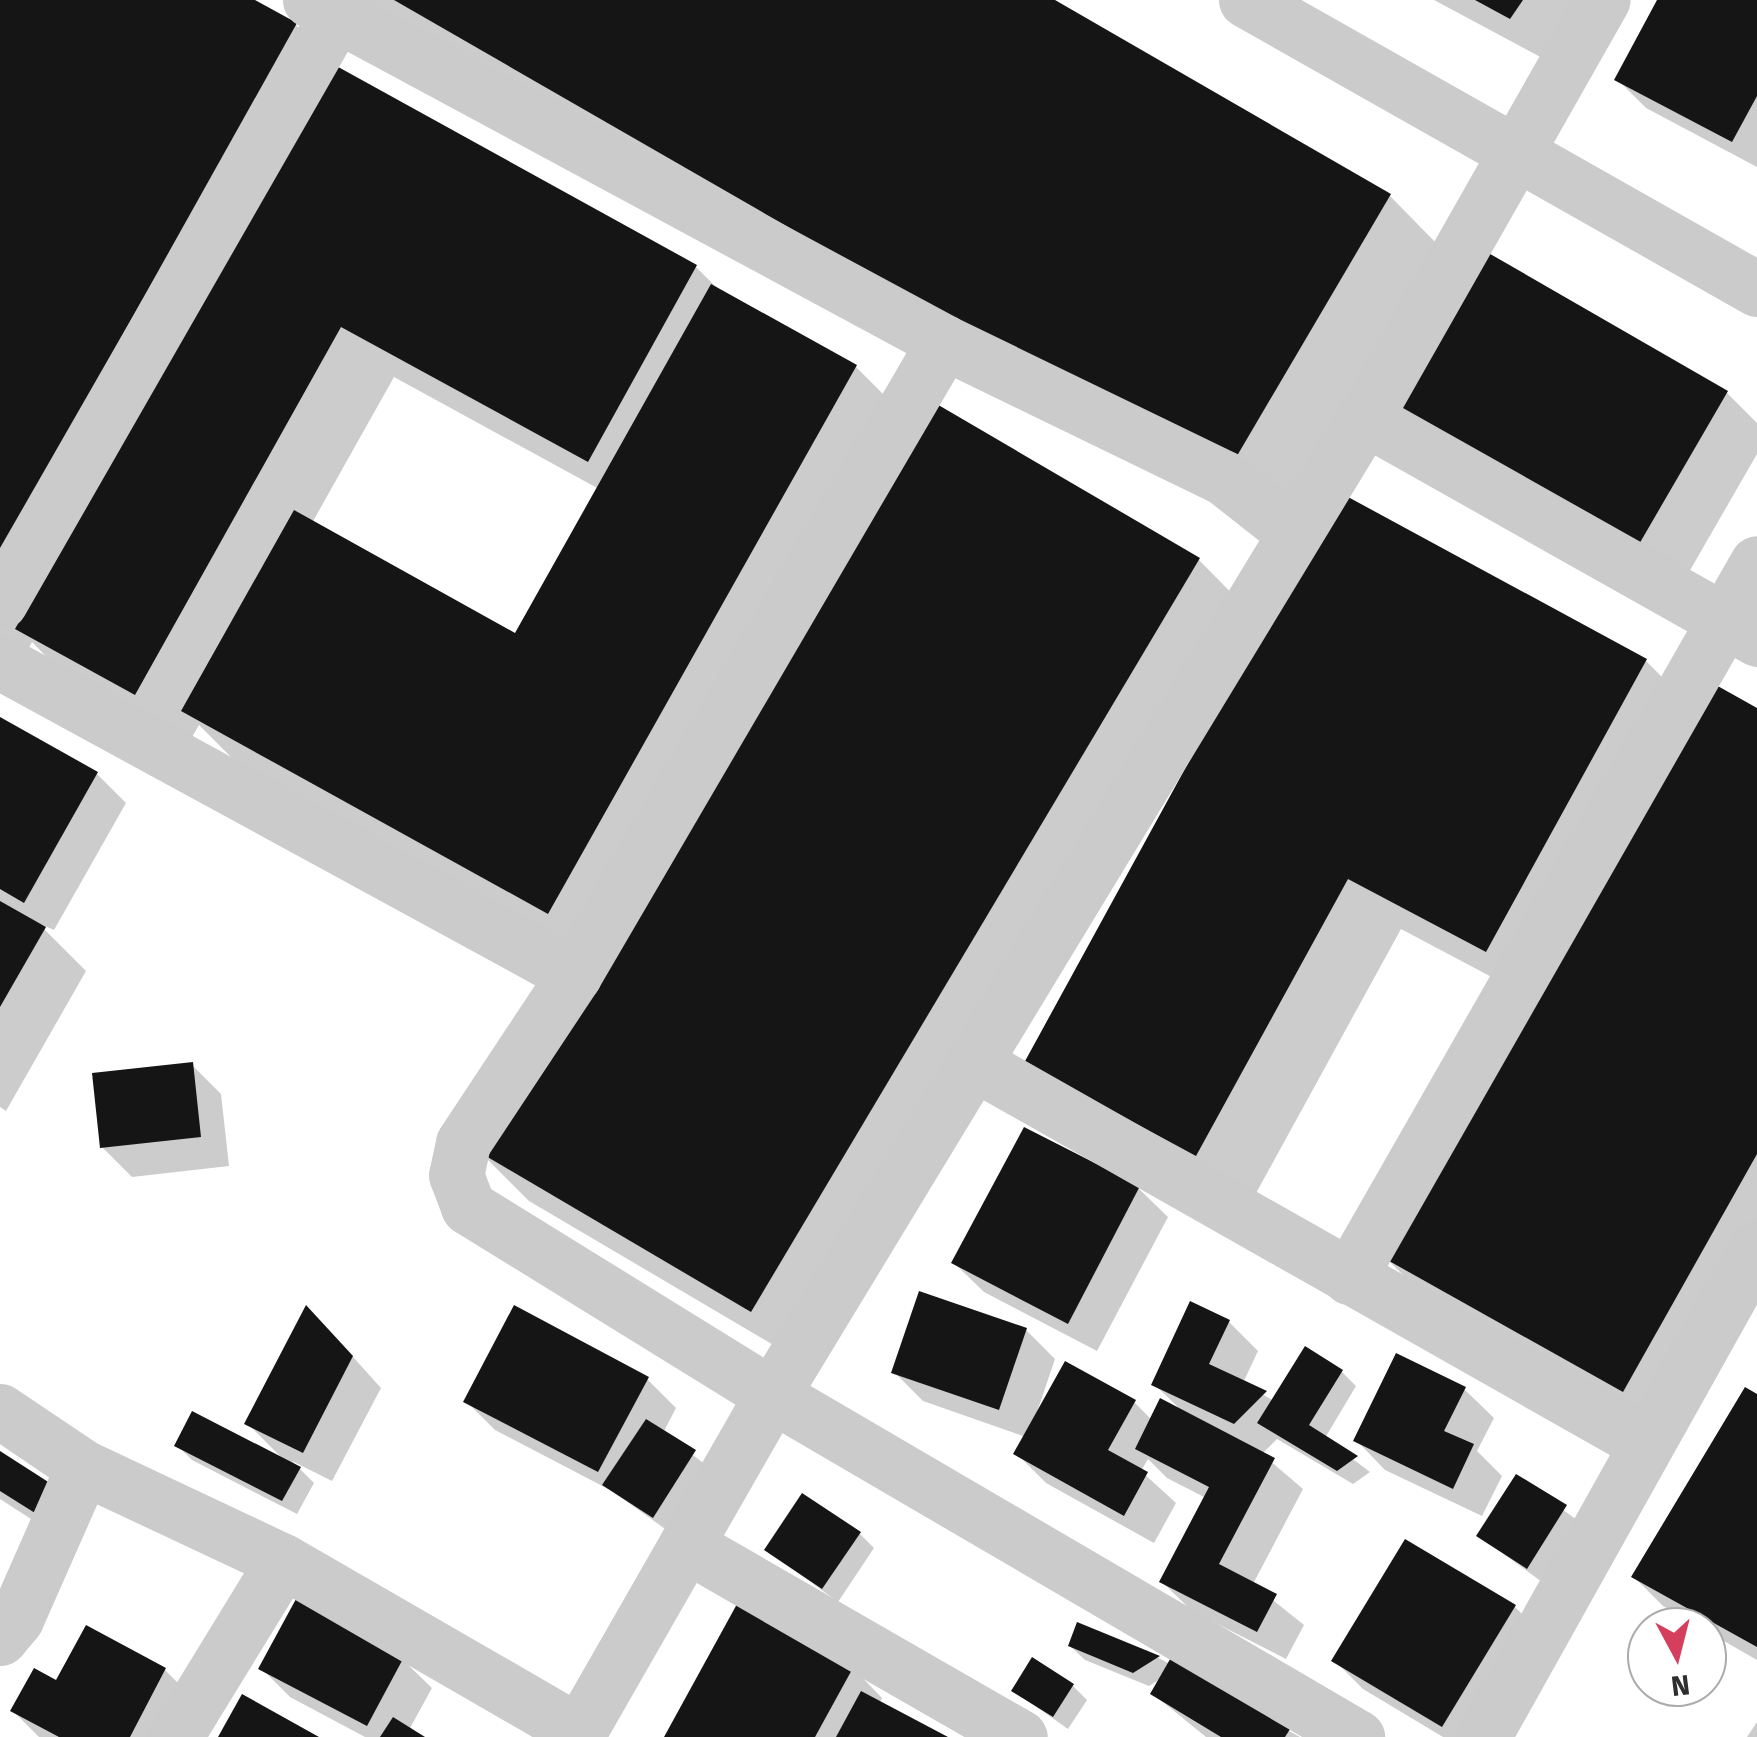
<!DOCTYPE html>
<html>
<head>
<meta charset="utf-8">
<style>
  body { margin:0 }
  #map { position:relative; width:1757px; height:1737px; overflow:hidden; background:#fff; font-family:"Fira Sans",sans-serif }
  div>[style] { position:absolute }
  .shadow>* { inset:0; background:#0003 }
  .building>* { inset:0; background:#151515 }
  .street>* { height:55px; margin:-27.5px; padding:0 27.5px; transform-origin:27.5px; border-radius:27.5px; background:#cbcbcb }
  span { translate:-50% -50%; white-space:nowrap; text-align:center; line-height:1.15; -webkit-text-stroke:10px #fff; paint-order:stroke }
  .north { position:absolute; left:1627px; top:1607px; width:100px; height:100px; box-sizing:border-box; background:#fff; border:2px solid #ababab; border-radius:50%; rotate:173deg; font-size:28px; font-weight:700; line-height:40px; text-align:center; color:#2e2e2e }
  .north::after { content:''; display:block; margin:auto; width:35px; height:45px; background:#d53f5e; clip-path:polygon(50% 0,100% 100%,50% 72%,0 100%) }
</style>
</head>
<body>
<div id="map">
  <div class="shadow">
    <div style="clip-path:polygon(evenodd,0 0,250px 0,296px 25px,342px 72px,696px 267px,721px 292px,856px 367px,911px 422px,1199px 560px,1250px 612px,804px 1363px,529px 1201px,477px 1149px,591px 959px,236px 762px,199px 725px,187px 746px,70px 681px,32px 642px,26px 653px,0 638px,0 0,394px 377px,599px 489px,516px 636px,312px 523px,394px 377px)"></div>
    <div style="clip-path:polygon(359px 0,1050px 0,1390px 196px,1441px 248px,1277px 528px)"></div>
    <div style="clip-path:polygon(1434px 0,1611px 0,1563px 69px)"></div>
    <div style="clip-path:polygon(1660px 0,1757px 0,1757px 167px,1646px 108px,1617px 79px)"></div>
    <div style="clip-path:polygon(1727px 393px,1757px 423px,1757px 454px,1681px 586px,1440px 448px)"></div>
    <div style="clip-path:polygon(1338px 495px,1646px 661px,1694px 709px,1757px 711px,1757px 1297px,1675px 1442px,1437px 1309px,1385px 1257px,1531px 998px,1401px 929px,1249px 1206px,1079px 1115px)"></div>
    <div style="clip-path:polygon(0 720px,97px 774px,126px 803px,54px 930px,38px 923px,86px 971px,6px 1111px,0 1107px)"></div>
    <div style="clip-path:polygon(192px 1065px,221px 1094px,229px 1166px,132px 1177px,102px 1147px)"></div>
    <div style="clip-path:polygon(1138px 1188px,1168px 1217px,1097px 1351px,984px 1292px,954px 1263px)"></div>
    <div style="clip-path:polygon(1229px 1322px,1258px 1351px,1243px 1383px,1274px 1401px,1342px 1372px,1356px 1386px,1325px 1438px,1370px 1472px,1353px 1484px,1277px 1439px,1262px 1454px,1303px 1489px,1253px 1584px,1304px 1625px,1286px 1659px,1192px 1611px,1162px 1582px,1206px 1498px,1167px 1478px,1148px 1459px,1141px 1471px,1176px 1503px,1154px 1543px,1046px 1483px,1017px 1454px,1026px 1437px,923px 1401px,894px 1372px,1026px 1330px,1055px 1359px,1037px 1412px,1134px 1402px,1152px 1420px,1181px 1410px,1154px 1384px)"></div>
    <div style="clip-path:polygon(335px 1337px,381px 1388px,332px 1481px,292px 1461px,314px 1483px,297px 1514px,192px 1460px,177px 1445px,283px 1459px,247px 1423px)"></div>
    <div style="clip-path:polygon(647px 1379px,676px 1408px,663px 1433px,709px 1467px,668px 1531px,612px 1491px,495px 1430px,466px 1401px)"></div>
    <div style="clip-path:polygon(1464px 1389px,1494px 1418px,1477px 1451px,1502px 1476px,1482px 1516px,1385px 1470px,1356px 1440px)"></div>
    <div style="clip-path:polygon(1757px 1397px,1757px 1660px,1663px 1606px,1634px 1577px)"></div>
    <div style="clip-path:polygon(0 1454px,65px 1541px,0 1499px)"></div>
    <div style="clip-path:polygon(1517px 1477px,1580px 1522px,1542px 1582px,1479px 1536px)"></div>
    <div style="clip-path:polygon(860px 1534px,874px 1548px,838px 1602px,767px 1550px)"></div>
    <div style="clip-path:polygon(1515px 1607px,1544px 1636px,1482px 1737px,1443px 1737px,1363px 1689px,1334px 1660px)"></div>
    <div style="clip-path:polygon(1079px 1625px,1159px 1658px,1300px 1737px,1206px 1737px,1153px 1694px,1162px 1678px,1149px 1686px,1085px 1660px,1070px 1646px)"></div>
    <div style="clip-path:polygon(402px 1659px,432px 1688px,409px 1730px,420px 1737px,365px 1737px,290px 1697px,261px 1668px)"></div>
    <div style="clip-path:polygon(853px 1668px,882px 1698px,879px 1704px,943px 1737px,667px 1737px)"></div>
    <div style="clip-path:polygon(165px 1670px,194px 1699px,174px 1737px,39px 1737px,13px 1711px,57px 1683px)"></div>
    <div style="clip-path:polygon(1073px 1686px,1087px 1700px,1068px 1729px,1014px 1691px)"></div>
    <div style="clip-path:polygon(1757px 1722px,1757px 1737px,1747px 1737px)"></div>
  </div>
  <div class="building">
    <div style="clip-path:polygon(0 0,255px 0,297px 23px,0 554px)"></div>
    <div style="clip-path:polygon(394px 0,1055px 0,1391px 194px,1224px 478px)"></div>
    <div style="clip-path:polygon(1475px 0,1523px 0,1510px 19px)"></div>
    <div style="clip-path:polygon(1657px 0,1757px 0,1757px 96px,1732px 142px,1614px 80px)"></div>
    <div style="clip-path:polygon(331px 63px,697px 265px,588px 462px,341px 327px,135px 695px,15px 629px)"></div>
    <div style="clip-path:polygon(1485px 251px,1728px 391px,1638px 546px,1395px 407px)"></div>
    <div style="clip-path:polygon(711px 284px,857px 365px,548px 914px,181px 711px,294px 510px,515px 633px)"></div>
    <div style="clip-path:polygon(923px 396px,1200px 558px,751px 1312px,474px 1149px)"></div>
    <div style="clip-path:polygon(1337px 491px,1647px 659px,1486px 952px,1348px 879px,1196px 1156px,1024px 1063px)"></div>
    <div style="clip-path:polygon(1707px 680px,1757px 708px,1757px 1154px,1623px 1392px,1382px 1257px)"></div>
    <div style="clip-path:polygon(0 717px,98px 772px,24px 903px,0 889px)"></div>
    <div style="clip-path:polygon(0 901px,46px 927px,0 1007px)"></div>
    <div style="clip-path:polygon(193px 1062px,201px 1137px,100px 1148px,92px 1073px)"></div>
    <div style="clip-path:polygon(1024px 1127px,1140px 1186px,1068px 1324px,951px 1263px)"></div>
    <div style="clip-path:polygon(919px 1291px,1027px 1328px,999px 1410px,891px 1373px)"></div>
    <div style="clip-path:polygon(1190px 1301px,1230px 1320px,1209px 1364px,1267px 1391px,1234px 1424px,1151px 1385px)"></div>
    <div style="clip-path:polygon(306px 1305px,353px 1356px,303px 1453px,244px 1424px)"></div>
    <div style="clip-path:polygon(514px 1305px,649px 1377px,598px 1472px,463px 1402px)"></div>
    <div style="clip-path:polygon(1305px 1346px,1343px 1370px,1309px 1425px,1358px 1456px,1337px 1471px,1257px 1423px)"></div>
    <div style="clip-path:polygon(1396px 1353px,1466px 1387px,1444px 1431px,1474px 1444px,1453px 1489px,1353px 1441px)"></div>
    <div style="clip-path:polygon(1065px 1361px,1136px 1400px,1108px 1450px,1148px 1472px,1124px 1516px,1013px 1454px)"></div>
    <div style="clip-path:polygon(1745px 1387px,1757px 1394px,1757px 1647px,1631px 1577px)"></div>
    <div style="clip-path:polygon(1160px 1398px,1275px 1458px,1219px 1564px,1277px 1594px,1257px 1632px,1159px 1582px,1209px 1487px,1135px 1449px)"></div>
    <div style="clip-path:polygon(192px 1411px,301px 1467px,282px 1501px,174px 1446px)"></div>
    <div style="clip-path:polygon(646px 1419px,696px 1450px,653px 1518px,602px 1485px)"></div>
    <div style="clip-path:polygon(0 1451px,53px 1485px,35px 1513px,0 1491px)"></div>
    <div style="clip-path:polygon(1516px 1474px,1567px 1505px,1527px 1569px,1476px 1536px)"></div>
    <div style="clip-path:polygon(802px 1493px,861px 1532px,822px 1589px,764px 1550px)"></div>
    <div style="clip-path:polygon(1405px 1539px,1516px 1605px,1442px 1727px,1331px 1661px)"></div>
    <div style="clip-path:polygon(296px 1599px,404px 1657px,367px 1726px,258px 1669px)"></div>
    <div style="clip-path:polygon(737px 1604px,854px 1666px,815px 1737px,664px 1737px)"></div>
    <div style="clip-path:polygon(1077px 1622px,1160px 1656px,1133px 1673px,1068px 1646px)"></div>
    <div style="clip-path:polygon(86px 1625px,166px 1668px,130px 1737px,59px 1737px,10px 1711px,34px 1668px,56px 1680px)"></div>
    <div style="clip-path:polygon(1173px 1654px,1292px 1726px,1285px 1737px,1221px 1737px,1150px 1694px)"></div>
    <div style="clip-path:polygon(1032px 1657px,1074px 1684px,1053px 1717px,1011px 1691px)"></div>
    <div style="clip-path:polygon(861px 1691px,948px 1737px,836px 1737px)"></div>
    <div style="clip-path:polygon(242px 1694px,319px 1737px,218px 1737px)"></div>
    <div style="clip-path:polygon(393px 1717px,425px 1737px,380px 1737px)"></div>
  </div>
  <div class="street">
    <div style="left:310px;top:0;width:720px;rotate:28.34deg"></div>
    <div style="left:944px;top:342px;width:311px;rotate:25.9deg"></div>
    <div style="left:1224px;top:478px;width:89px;rotate:38.2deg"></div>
    <div style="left:1246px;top:0;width:587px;rotate:29.49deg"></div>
    <div style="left:944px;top:342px;width:733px;rotate:120.31deg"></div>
    <div style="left:574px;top:975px;width:201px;rotate:123.5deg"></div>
    <div style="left:463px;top:1143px;width:33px;rotate:102deg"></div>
    <div style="left:456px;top:1175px;width:34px;rotate:69deg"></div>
    <div style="left:468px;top:1207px;width:357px;rotate:31.7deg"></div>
    <div style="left:772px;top:1395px;width:678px;rotate:30.31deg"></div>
    <div style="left:1365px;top:418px;width:450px;rotate:29.4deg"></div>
    <div style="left:0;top:602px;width:678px;rotate:-60.18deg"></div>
    <div style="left:0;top:662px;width:654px;rotate:28.6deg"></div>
    <div style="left:974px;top:1063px;width:769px;rotate:29.53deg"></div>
    <div style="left:1349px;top:1277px;width:822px;rotate:-60.26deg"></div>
    <div style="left:0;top:1411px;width:100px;rotate:34deg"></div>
    <div style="left:83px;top:1467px;width:221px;rotate:25.2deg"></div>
    <div style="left:283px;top:1561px;width:342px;rotate:30deg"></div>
    <div style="left:686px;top:1545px;width:385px;rotate:29.9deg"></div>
    <div style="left:0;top:1638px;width:25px;rotate:-50deg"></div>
    <div style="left:16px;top:1619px;width:166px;rotate:-66.2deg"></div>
    <div style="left:175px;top:1737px;width:206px;rotate:-58.5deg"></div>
    <div style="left:576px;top:1737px;width:394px;rotate:-60.2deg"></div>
    <div style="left:772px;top:1395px;width:1143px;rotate:-58.74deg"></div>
    <div style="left:1365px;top:418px;width:481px;rotate:-60.4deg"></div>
    <div style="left:1483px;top:1737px;width:561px;rotate:-60.79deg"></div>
  </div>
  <div class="north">N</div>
</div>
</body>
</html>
